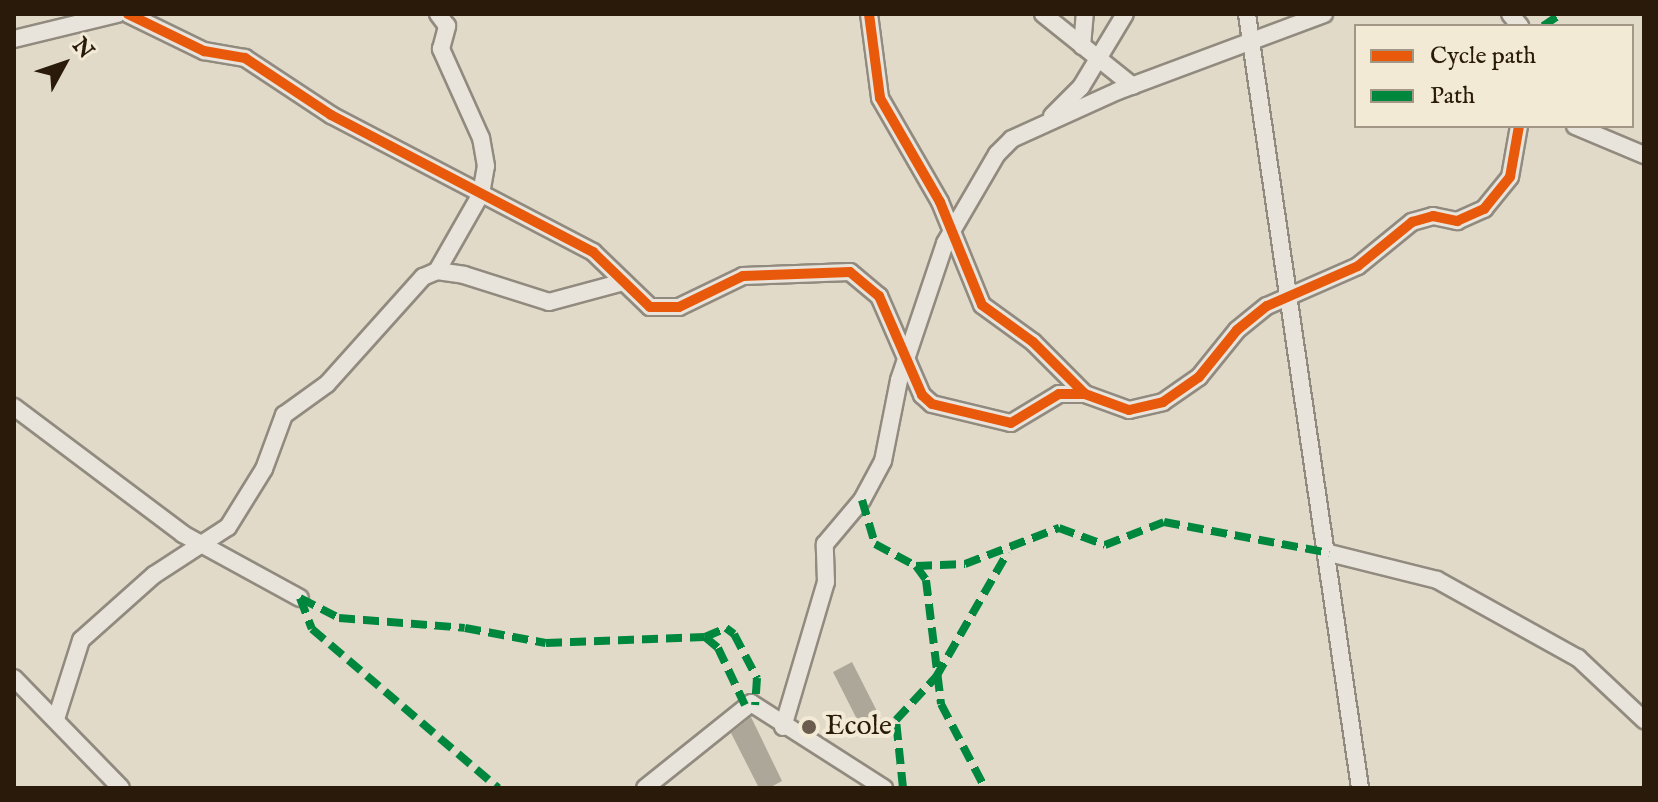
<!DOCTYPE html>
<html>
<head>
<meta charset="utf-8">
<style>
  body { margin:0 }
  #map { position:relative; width:1658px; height:802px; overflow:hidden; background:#e1dac9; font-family:"IM FELL English",serif }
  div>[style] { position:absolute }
  .building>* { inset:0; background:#ada79a }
  .roads { filter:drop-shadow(2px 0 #918a7f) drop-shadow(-2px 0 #918a7f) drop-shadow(0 2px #918a7f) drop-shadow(0 -2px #918a7f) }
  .minor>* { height:16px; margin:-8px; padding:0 8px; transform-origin:8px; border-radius:8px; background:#e8e4db }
  .quiet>* { height:8px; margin-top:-4px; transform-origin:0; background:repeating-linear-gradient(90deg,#00873e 0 16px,transparent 0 24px) }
  .cycleway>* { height:10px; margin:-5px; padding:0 5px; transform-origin:5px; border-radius:5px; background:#e8590c }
  .dots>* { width:22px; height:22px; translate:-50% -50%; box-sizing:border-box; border:4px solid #f2ead5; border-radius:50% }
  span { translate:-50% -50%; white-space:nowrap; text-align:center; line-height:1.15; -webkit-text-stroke:8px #f2ead5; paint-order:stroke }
  .poi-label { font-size:28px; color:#2a1a0a }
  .left { translate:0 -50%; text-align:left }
  .frame { position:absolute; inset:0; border:16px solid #2a1a0a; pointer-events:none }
  .legend { position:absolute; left:1354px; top:24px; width:280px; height:104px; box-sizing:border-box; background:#f2ead5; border:2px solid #a29784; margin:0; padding:10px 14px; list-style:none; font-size:24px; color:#2a1a0a }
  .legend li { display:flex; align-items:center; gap:16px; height:40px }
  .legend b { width:40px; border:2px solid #a29784 }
  .north { position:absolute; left:24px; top:24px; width:80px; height:80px; -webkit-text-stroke:6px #f2ead5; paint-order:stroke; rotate:50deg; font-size:22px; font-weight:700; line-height:32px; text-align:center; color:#2a1a0a }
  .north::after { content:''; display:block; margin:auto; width:28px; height:36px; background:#2a1a0a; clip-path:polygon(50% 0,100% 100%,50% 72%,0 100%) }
</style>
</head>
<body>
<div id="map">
  <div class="building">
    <div style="clip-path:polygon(852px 662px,885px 727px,866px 737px,833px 672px)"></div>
    <div style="clip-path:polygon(751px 717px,782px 781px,769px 788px,759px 788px,731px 733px)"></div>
  </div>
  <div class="roads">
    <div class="minor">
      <div style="left:128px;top:14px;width:85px;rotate:26deg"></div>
      <div style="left:204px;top:51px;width:42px;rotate:9.7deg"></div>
      <div style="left:245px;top:58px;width:103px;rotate:33.5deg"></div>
      <div style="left:331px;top:115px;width:296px;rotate:27.6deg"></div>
      <div style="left:593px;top:252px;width:79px;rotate:44deg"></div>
      <div style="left:650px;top:307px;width:29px"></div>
      <div style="left:679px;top:307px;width:71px;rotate:-25.8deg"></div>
      <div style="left:743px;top:276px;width:107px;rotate:-2.1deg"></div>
      <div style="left:850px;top:272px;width:38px;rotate:40deg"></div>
      <div style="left:879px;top:296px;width:108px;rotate:66.5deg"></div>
      <div style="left:922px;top:395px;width:13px;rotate:42deg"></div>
      <div style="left:932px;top:404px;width:81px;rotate:13.5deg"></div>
      <div style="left:1011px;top:423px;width:56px;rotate:-31.1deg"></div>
      <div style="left:1059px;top:394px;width:26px"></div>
      <div style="left:869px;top:14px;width:85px;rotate:82.5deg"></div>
      <div style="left:880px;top:98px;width:120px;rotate:60deg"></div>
      <div style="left:940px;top:202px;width:111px;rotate:67.8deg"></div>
      <div style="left:982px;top:305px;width:63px;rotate:36deg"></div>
      <div style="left:1033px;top:342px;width:74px;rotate:45deg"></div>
      <div style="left:1085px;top:394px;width:47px;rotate:20deg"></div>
      <div style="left:1129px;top:410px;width:35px;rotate:-13deg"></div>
      <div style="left:1163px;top:402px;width:44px;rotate:-34.8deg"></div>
      <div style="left:1199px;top:377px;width:60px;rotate:-51deg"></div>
      <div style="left:1237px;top:330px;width:38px;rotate:-39deg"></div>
      <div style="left:1267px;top:306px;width:99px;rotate:-23.7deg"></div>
      <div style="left:1358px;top:266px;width:70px;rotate:-39.2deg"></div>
      <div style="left:1412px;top:222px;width:22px;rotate:-16deg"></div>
      <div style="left:1433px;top:216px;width:25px;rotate:12deg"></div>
      <div style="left:1457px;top:221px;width:30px;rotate:-24deg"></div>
      <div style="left:1484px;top:209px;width:41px;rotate:-50.9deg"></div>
      <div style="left:1510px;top:177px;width:52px;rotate:-80deg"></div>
      <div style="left:1043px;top:14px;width:115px;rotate:38.7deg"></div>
      <div style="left:1247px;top:14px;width:782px;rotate:81.69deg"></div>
      <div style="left:1510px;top:14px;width:16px;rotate:50deg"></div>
      <div style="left:14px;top:39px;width:106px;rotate:-13.6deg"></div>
      <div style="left:1082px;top:46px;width:32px;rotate:-85deg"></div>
      <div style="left:1052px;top:116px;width:41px;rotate:-45deg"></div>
      <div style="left:1081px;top:87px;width:85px;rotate:-58.9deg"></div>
      <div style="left:1575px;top:126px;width:75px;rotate:22.8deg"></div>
      <div style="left:437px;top:271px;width:89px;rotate:-60.3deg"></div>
      <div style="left:481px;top:194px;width:28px;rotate:-80deg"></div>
      <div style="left:486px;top:166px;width:28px;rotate:-100deg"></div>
      <div style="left:481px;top:138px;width:98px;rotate:-114.2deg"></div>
      <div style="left:441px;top:49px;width:24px;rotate:-75deg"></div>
      <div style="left:447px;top:26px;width:15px;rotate:-127deg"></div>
      <div style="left:14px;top:407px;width:211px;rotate:36.9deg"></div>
      <div style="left:183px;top:534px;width:133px;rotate:28.7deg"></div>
      <div style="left:1329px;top:553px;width:111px;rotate:14deg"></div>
      <div style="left:1437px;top:580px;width:161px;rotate:29deg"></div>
      <div style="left:1578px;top:658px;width:91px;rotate:43.2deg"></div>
      <div style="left:14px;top:678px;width:153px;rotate:45.8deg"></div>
      <div style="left:56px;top:719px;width:83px;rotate:-72.4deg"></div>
      <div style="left:81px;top:640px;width:98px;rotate:-41.7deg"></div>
      <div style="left:154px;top:575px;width:88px;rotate:-33deg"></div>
      <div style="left:228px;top:527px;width:68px;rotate:-58.2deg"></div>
      <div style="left:264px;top:469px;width:58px;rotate:-69.7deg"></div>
      <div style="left:284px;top:415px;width:53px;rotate:-35.8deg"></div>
      <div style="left:327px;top:384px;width:144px;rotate:-48.1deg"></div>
      <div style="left:423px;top:277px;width:15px;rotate:-23deg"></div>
      <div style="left:437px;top:271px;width:27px;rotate:8deg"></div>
      <div style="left:464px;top:275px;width:89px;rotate:17.6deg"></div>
      <div style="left:549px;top:302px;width:77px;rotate:-15.1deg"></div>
      <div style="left:783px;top:727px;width:151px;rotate:-73.5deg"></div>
      <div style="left:826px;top:582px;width:38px;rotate:-92deg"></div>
      <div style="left:825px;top:544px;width:57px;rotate:-49.9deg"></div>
      <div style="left:862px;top:500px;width:44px;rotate:-61.7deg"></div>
      <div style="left:883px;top:461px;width:83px;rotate:-78.8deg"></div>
      <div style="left:899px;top:380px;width:145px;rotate:-71.4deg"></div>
      <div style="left:945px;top:243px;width:103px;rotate:-59.7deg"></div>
      <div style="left:997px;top:154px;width:21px;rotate:-45deg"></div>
      <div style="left:1012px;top:139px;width:116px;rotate:-24.4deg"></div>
      <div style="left:1118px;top:91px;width:220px;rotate:-20.5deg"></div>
      <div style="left:645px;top:788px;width:136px;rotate:-38.7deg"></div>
      <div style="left:751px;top:703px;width:158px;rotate:32.6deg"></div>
    </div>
  </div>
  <div class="quiet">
    <div style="left:1543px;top:26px;width:22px;rotate:-34deg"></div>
    <div style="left:862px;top:500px;width:46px;rotate:73.5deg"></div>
    <div style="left:875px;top:544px;width:47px;rotate:28.2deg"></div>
    <div style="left:916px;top:566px;width:49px;rotate:-2.3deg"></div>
    <div style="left:965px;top:564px;width:101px;rotate:-21deg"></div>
    <div style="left:1059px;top:528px;width:49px;rotate:20.3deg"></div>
    <div style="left:1105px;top:545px;width:63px;rotate:-21.3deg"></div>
    <div style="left:1164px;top:522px;width:168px;rotate:10.6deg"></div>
    <div style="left:916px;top:566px;width:17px;rotate:54deg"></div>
    <div style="left:926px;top:580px;width:125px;rotate:83.1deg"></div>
    <div style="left:941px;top:704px;width:95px;rotate:62.4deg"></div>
    <div style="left:300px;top:598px;width:44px;rotate:27.1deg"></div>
    <div style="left:339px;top:618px;width:126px;rotate:4.5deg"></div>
    <div style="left:465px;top:628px;width:82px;rotate:10.5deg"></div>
    <div style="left:546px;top:643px;width:159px;rotate:-2.2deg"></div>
    <div style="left:705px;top:637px;width:17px;rotate:40deg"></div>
    <div style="left:718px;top:648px;width:63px;rotate:64.7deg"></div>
    <div style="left:300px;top:598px;width:33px;rotate:69deg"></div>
    <div style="left:312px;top:629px;width:245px;rotate:40.5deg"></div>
    <div style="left:705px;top:637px;width:23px;rotate:-23deg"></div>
    <div style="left:726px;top:628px;width:10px;rotate:37deg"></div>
    <div style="left:734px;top:634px;width:50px;rotate:62.4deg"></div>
    <div style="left:757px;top:678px;width:27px;rotate:94deg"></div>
    <div style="left:903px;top:788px;width:68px;rotate:-95.9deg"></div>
    <div style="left:896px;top:720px;width:59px;rotate:-47.1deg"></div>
    <div style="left:936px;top:677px;width:144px;rotate:-60.1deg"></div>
  </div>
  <div class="cycleway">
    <div style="left:128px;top:14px;width:85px;rotate:26deg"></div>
    <div style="left:204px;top:51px;width:42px;rotate:9.7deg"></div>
    <div style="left:245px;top:58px;width:103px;rotate:33.5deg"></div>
    <div style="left:331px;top:115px;width:296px;rotate:27.6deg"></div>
    <div style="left:593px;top:252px;width:79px;rotate:44deg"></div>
    <div style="left:650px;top:307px;width:29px"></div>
    <div style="left:679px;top:307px;width:71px;rotate:-25.8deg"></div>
    <div style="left:743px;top:276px;width:107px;rotate:-2.1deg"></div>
    <div style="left:850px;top:272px;width:38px;rotate:40deg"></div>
    <div style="left:879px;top:296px;width:108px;rotate:66.5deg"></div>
    <div style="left:922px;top:395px;width:13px;rotate:42deg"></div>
    <div style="left:932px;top:404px;width:81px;rotate:13.5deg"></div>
    <div style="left:1011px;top:423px;width:56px;rotate:-31.1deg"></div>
    <div style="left:1059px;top:394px;width:26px"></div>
    <div style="left:869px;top:14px;width:85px;rotate:82.5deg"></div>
    <div style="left:880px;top:98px;width:120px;rotate:60deg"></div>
    <div style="left:940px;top:202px;width:111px;rotate:67.8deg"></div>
    <div style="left:982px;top:305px;width:63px;rotate:36deg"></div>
    <div style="left:1033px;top:342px;width:74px;rotate:45deg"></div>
    <div style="left:1085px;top:394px;width:47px;rotate:20deg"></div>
    <div style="left:1129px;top:410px;width:35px;rotate:-13deg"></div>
    <div style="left:1163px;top:402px;width:44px;rotate:-34.8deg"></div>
    <div style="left:1199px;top:377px;width:60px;rotate:-51deg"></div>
    <div style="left:1237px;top:330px;width:38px;rotate:-39deg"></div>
    <div style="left:1267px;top:306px;width:99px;rotate:-23.7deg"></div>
    <div style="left:1358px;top:266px;width:70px;rotate:-39.2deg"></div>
    <div style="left:1412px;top:222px;width:22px;rotate:-16deg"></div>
    <div style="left:1433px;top:216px;width:25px;rotate:12deg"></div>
    <div style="left:1457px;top:221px;width:30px;rotate:-24deg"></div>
    <div style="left:1484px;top:209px;width:41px;rotate:-50.9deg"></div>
    <div style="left:1510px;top:177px;width:52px;rotate:-80deg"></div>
  </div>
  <div class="dots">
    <div style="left:809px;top:727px;background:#6a5d4d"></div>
  </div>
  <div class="poi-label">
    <span class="left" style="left:825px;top:727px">Ecole</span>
  </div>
  <div class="frame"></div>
  <ul class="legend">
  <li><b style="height:10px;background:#e8590c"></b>Cycle path</li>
  <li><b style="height:10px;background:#00873e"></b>Path</li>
  </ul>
  <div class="north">N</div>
</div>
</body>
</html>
